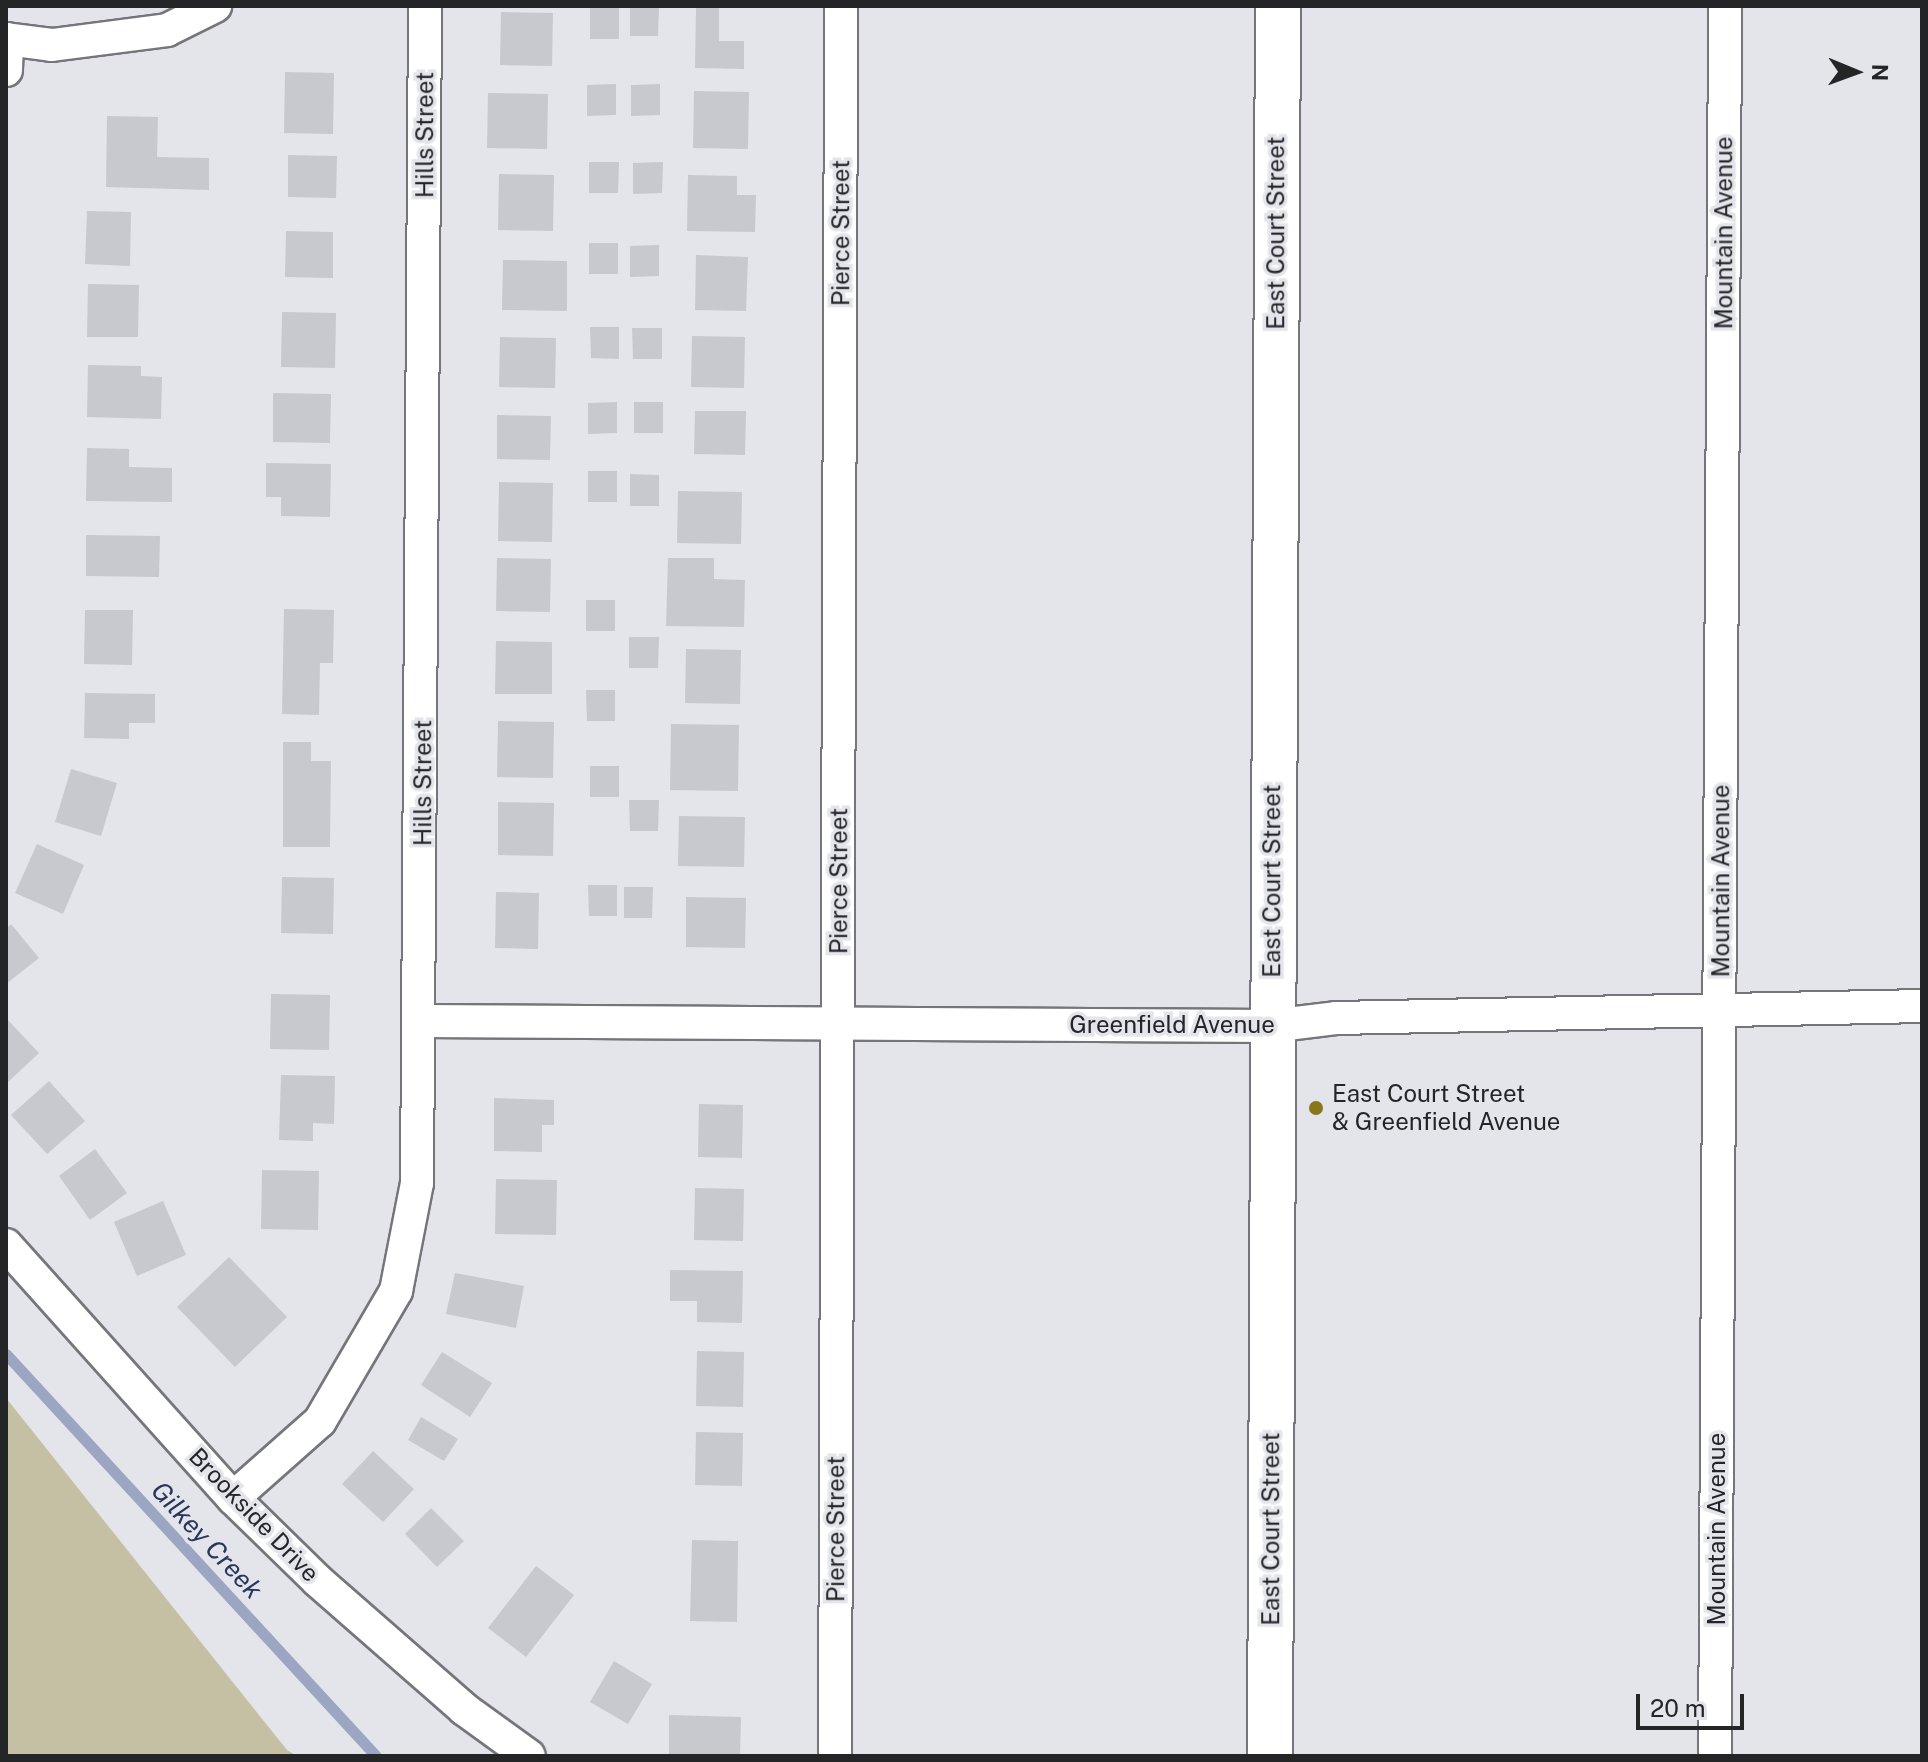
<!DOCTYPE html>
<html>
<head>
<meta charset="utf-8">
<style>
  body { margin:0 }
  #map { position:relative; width:1928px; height:1762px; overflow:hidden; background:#e3e5ea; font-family:"Public Sans",sans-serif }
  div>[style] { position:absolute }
  .green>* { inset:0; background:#c5bfa3 }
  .stream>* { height:11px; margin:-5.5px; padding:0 5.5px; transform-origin:5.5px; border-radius:5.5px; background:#9ca6c2 }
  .building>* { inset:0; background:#c7c9ce }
  .roads { filter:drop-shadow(2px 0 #75767b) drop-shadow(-2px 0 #75767b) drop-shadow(0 2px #75767b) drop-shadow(0 -2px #75767b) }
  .street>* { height:32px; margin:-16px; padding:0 16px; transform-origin:16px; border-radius:16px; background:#fff }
  .secondary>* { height:44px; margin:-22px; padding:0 22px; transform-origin:22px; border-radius:22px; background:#fff }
  .dots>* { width:22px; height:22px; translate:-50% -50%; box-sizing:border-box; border:4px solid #e3e5ea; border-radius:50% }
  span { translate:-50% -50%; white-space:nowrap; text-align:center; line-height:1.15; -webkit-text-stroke:7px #e3e5ea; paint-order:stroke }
  .street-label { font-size:24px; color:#242527 }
  .poi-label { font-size:24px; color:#242527 }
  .left { translate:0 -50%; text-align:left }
  .water-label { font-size:26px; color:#28355c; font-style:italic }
  .frame { position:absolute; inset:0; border:8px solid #242527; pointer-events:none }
  .north { position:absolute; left:1816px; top:32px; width:80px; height:80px; -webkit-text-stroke:6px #e3e5ea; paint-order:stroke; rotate:91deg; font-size:22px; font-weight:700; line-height:32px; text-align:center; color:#242527 }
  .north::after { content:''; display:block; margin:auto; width:28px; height:36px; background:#242527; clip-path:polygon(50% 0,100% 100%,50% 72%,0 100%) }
  .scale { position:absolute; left:1636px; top:1694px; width:108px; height:36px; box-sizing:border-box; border:4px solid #242527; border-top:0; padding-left:10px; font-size:24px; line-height:28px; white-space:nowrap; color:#242527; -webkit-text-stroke:6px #e3e5ea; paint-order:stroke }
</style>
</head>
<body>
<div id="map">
  <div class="green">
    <div style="clip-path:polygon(6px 1398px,287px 1750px,297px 1756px,6px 1756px)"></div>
  </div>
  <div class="stream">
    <div style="left:6px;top:1354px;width:546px;rotate:47.37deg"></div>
  </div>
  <div class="building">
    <div style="clip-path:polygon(630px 6px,659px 6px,658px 36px,630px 36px)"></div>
    <div style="clip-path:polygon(590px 8px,619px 8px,619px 39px,590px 39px)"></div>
    <div style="clip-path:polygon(696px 8px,719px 8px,719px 41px,744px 41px,744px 69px,695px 68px)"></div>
    <div style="clip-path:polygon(501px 12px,553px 13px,552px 66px,500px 65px)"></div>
    <div style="clip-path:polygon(285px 72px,334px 73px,333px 134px,284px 133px)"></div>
    <div style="clip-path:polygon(616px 84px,616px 115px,587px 116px,587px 85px)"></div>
    <div style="clip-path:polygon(660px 84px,660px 115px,631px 116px,631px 85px)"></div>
    <div style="clip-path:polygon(694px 91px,749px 92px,748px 149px,693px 148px)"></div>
    <div style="clip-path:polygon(488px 93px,548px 94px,547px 149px,487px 148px)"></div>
    <div style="clip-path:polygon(107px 116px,158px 117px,157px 157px,209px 158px,209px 190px,106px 187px)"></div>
    <div style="clip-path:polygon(288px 155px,337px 156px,336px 198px,288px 197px)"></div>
    <div style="clip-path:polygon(589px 162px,619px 162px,618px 193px,589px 193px)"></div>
    <div style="clip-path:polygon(663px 162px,662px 193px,633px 194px,633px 163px)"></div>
    <div style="clip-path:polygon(499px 174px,554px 175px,553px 231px,498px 230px)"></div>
    <div style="clip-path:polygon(688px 175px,737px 176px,737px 195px,756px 195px,755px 232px,687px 231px)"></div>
    <div style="clip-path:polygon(87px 211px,131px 212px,130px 266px,85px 264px)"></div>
    <div style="clip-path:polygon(286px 231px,333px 232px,333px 278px,285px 277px)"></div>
    <div style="clip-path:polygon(589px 243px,618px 243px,618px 274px,589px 274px)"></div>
    <div style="clip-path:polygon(659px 245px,659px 276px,630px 277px,630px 246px)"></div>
    <div style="clip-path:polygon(696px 255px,748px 257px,746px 311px,695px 310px)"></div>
    <div style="clip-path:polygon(503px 260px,567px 261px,567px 311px,502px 310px)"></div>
    <div style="clip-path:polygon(88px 284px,139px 285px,138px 337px,87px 337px)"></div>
    <div style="clip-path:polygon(282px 312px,336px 313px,335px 368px,281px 367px)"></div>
    <div style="clip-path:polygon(590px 327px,619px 327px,619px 359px,591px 358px)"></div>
    <div style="clip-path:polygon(632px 328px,662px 328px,662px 359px,633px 359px)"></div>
    <div style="clip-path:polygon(692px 336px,745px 337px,744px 388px,691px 387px)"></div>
    <div style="clip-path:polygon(500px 337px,556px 338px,555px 388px,499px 387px)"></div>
    <div style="clip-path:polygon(88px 365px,141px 366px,141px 376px,162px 377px,161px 419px,87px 417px)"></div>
    <div style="clip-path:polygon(273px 393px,331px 394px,330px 443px,273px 442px)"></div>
    <div style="clip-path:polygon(617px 402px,617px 433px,588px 434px,588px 403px)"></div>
    <div style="clip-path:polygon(634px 402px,663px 402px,663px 433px,634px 433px)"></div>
    <div style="clip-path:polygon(695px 411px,746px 411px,745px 455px,694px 454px)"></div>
    <div style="clip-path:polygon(497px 415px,551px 416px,550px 460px,497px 459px)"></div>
    <div style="clip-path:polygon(87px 448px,129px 449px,129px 467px,172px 468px,172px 502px,86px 501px)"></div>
    <div style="clip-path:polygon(266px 463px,331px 464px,330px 517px,281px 516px,281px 497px,266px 497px)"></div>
    <div style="clip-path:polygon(588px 471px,617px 471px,617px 502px,588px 502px)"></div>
    <div style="clip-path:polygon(630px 474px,659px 475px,659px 506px,630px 506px)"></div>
    <div style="clip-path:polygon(499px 482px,553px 483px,552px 542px,498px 541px)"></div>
    <div style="clip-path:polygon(678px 491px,742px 492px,741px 544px,677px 543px)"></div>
    <div style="clip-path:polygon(86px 535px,160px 536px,159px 577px,86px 576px)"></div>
    <div style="clip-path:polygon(497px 558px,551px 559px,550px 612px,496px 611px)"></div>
    <div style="clip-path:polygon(668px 558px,714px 558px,714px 579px,745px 580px,744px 627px,666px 626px)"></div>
    <div style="clip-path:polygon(586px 600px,615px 600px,615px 631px,586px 631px)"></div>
    <div style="clip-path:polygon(284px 609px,334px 610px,333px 663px,320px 663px,319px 715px,282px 714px)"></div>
    <div style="clip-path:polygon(85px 610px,133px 610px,132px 665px,84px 664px)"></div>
    <div style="clip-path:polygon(629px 637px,659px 637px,658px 668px,629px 668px)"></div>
    <div style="clip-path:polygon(496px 641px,552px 642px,552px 694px,495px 694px)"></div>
    <div style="clip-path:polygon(686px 649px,741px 650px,740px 704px,685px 703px)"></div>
    <div style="clip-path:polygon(586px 690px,615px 690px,615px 721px,587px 721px)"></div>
    <div style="clip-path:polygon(85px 693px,155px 694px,155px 723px,129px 723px,129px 739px,84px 738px)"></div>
    <div style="clip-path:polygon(498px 721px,554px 722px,553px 778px,497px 777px)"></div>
    <div style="clip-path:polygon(671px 724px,739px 725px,738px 791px,670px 790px)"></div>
    <div style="clip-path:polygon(283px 742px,311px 742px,311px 761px,331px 761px,330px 847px,283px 847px)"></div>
    <div style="clip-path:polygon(590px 766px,619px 766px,619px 797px,590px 797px)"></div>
    <div style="clip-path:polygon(71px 769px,117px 783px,101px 836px,55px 822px)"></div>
    <div style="clip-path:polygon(629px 800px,659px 800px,658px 831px,630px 831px)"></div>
    <div style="clip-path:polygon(498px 802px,554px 803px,553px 856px,498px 855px)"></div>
    <div style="clip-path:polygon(679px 816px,745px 817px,744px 867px,678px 866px)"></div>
    <div style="clip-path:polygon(37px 844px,84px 865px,63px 914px,15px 893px)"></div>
    <div style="clip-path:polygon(282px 877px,334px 878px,333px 934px,281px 933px)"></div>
    <div style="clip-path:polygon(588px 885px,617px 885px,617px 916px,589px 916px)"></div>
    <div style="clip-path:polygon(624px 887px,653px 887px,652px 918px,624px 918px)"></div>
    <div style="clip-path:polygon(496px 892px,539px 893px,538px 949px,495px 948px)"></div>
    <div style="clip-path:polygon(686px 897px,746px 898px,745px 948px,686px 947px)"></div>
    <div style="clip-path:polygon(11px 924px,39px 958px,6px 984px,6px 929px)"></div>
    <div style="clip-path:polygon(271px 994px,330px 995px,329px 1050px,270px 1049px)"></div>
    <div style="clip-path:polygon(6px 1018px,39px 1053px,6px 1084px)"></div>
    <div style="clip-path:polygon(281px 1075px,335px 1076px,334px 1124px,313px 1123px,313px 1141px,279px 1140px)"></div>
    <div style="clip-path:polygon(49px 1081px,85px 1121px,47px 1154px,11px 1115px)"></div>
    <div style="clip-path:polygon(494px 1098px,554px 1100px,554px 1125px,542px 1125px,542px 1152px,494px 1151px)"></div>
    <div style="clip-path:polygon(699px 1104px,743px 1105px,742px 1158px,698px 1157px)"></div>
    <div style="clip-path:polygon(95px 1149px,127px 1193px,90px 1220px,59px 1176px)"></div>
    <div style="clip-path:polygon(262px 1170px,319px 1171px,318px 1230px,261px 1229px)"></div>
    <div style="clip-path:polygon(496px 1179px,557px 1180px,556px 1235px,495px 1234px)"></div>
    <div style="clip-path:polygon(695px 1188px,744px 1189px,743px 1241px,694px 1240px)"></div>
    <div style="clip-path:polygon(163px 1201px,186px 1255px,137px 1276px,114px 1222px)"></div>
    <div style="clip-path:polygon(229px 1257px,287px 1317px,235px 1367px,177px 1307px)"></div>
    <div style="clip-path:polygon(670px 1270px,743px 1271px,742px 1323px,697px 1322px,697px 1301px,670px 1301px)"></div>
    <div style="clip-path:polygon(455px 1273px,524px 1286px,516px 1328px,446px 1314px)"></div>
    <div style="clip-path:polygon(697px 1351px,744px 1352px,743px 1407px,696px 1406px)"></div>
    <div style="clip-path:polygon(442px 1352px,492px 1383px,470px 1417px,421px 1385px)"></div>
    <div style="clip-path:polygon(421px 1417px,458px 1439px,444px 1461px,408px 1440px)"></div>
    <div style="clip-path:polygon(696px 1432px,743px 1433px,742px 1486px,695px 1485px)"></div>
    <div style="clip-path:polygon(373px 1451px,414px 1489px,383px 1522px,342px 1484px)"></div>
    <div style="clip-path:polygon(431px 1508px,464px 1541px,437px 1567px,405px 1534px)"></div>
    <div style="clip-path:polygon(692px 1540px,738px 1541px,737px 1622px,690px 1621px)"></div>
    <div style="clip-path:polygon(536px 1566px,574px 1595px,526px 1657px,488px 1628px)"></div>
    <div style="clip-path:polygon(614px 1661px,652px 1684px,628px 1724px,590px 1702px)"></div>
    <div style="clip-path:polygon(669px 1715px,741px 1717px,740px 1756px,669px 1756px)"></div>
  </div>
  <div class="roads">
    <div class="street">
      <div style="left:6px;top:39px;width:46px;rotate:7.4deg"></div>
      <div style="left:52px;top:45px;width:116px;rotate:-7.4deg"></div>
      <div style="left:167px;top:30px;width:54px;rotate:-26.6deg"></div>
      <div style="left:6px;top:70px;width:31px;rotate:-88deg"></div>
      <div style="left:422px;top:1021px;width:849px;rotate:0.34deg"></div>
      <div style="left:1271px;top:1026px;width:65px;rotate:-7deg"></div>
      <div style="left:1336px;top:1018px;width:586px;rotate:-1.17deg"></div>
      <div style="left:6px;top:1245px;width:340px;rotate:48.1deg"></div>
      <div style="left:233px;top:1498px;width:119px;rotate:44.3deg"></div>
      <div style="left:318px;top:1581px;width:194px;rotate:41.2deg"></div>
      <div style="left:464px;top:1709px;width:80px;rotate:35.9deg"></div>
      <div style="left:233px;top:1498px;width:116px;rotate:-41.5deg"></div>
      <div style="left:320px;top:1421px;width:151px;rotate:-59.7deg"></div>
      <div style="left:396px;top:1291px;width:110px;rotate:-79deg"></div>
      <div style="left:417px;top:1183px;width:1177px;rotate:-89.61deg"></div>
      <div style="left:835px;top:1756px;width:1750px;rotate:-89.8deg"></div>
      <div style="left:1715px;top:1756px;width:1750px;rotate:-89.67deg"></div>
    </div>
    <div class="secondary">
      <div style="left:1270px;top:1756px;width:1750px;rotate:-89.74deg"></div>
    </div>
  </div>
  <div class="dots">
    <div style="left:1316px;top:1108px;background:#88771b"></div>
  </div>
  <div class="street-label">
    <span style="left:425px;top:135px;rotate:-90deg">Hills Street</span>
    <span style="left:841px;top:233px;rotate:-90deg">Pierce Street</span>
    <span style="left:1276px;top:233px;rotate:-90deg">East Court Street</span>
    <span style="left:1724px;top:233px;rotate:-90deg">Mountain Avenue</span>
    <span style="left:423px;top:783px;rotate:-90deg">Hills Street</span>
    <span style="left:839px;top:881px;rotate:-90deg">Pierce Street</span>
    <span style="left:1272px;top:881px;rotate:-90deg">East Court Street</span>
    <span style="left:1721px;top:881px;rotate:-90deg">Mountain Avenue</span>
    <span style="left:1172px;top:1025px">Greenfield Avenue</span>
    <span style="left:254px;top:1515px;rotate:46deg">Brookside Drive</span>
    <span style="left:836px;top:1529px;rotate:-90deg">Pierce Street</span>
    <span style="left:1271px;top:1529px;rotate:-90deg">East Court Street</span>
    <span style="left:1717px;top:1529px;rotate:-90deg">Mountain Avenue</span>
  </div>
  <div class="poi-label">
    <span class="left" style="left:1332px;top:1108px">East Court Street<br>&amp; Greenfield Avenue</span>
  </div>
  <div class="water-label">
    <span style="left:207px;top:1540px;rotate:47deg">Gilkey Creek</span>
  </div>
  <div class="frame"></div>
  <div class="north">N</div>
  <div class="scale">20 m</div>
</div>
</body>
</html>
